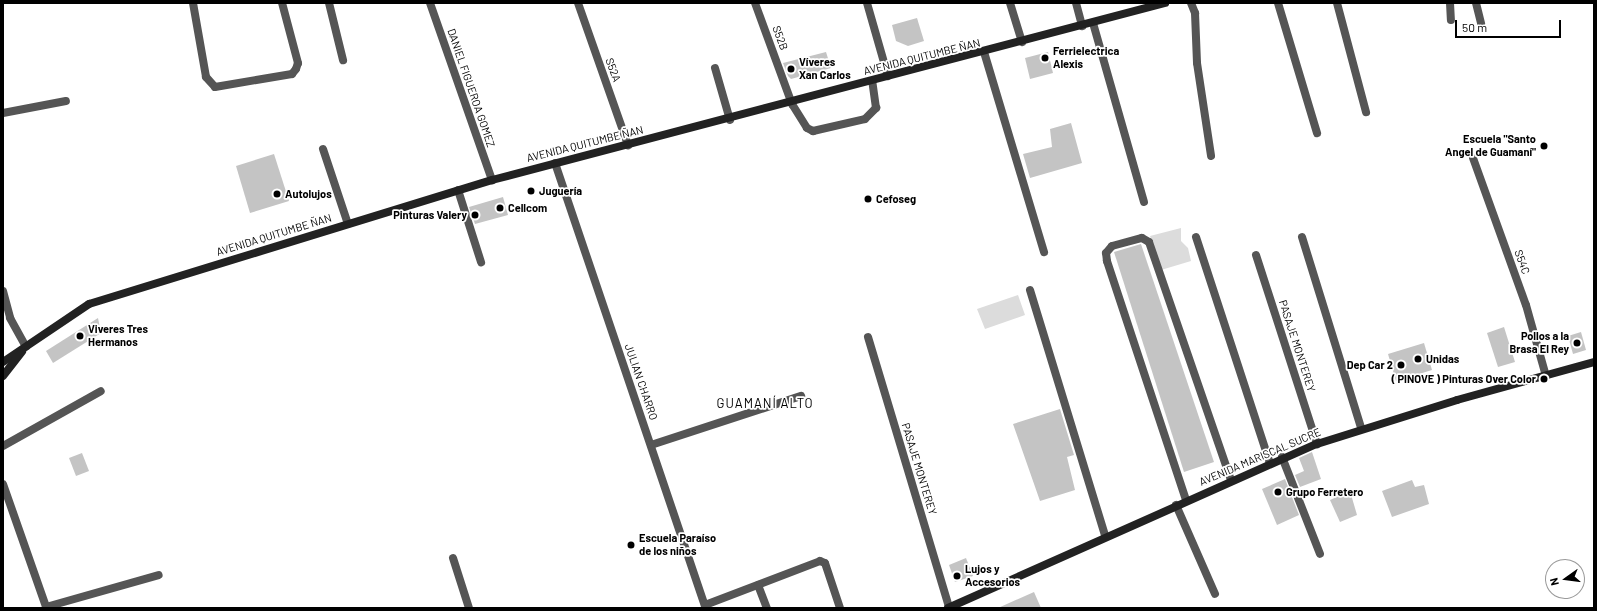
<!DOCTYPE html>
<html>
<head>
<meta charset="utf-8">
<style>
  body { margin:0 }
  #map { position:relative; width:1597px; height:611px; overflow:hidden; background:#fff; font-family:Barlow,sans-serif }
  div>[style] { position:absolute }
  .green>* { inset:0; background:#dcdcdc }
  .building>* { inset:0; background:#c4c4c4 }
  .lane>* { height:8px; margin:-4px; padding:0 4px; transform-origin:4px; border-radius:4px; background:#555 }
  .street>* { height:8px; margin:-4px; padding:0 4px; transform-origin:4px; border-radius:4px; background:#555 }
  .secondary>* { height:8px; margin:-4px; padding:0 4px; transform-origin:4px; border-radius:4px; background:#222 }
  .dots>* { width:11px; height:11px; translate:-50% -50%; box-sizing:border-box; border:2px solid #fff; border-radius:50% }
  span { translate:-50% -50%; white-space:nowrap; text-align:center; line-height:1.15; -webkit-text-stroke:3.5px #fff; paint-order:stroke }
  .street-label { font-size:11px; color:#000 }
  .poi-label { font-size:11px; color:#000; font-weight:700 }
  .left { translate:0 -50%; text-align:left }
  .right { translate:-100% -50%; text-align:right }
  .quarter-label { font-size:13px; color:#000; letter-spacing:1px }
  .frame { position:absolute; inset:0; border:4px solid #000; pointer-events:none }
  .north { position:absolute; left:1545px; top:559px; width:40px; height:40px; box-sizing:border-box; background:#fff; border:1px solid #999; border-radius:50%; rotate:256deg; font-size:11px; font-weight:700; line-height:16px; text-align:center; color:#000 }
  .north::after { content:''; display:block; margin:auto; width:14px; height:18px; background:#000; clip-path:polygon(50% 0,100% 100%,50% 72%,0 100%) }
  .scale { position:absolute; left:1455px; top:20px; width:106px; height:18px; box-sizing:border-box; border:2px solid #000; border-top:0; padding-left:5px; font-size:12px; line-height:14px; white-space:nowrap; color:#000; -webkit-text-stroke:3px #fff; paint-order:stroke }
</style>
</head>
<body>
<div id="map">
  <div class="green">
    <div style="clip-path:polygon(1181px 228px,1181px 241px,1188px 248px,1191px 261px,1161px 270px,1150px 236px)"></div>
    <div style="clip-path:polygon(1018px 295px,1025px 315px,985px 329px,977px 309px)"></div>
  </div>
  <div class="building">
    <div style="clip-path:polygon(917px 18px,924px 41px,908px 46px,896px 41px,892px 25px)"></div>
    <div style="clip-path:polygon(826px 52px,831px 68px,791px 79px,788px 76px,783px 63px)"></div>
    <div style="clip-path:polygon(1048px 52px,1053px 73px,1030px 79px,1025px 58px)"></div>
    <div style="clip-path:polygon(1071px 123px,1082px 163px,1030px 178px,1023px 154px,1052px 147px,1050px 129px)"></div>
    <div style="clip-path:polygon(274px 154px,289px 201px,250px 213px,236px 166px)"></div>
    <div style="clip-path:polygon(503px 197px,508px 215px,475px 224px,469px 207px)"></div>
    <div style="clip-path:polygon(1141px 244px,1214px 462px,1184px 472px,1114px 252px)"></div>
    <div style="clip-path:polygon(98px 318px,101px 333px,53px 363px,46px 351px)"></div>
    <div style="clip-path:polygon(1504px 327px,1515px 362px,1498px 367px,1487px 333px)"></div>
    <div style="clip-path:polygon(1581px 332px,1586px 350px,1573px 354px,1568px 336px)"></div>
    <div style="clip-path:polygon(1424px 343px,1432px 370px,1396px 381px,1388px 354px)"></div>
    <div style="clip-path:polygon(1060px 409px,1074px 455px,1067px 457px,1075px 490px,1040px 501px,1013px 424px)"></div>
    <div style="clip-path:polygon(1312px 452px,1321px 479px,1300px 487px,1295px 475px,1304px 471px,1299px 458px)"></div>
    <div style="clip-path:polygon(82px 453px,89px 471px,76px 476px,69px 458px)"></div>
    <div style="clip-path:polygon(1285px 479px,1299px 515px,1277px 525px,1262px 489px)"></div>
    <div style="clip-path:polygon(1412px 480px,1415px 487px,1424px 485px,1429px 504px,1392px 517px,1382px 491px)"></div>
    <div style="clip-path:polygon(1350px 491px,1357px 515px,1340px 522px,1330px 500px)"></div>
    <div style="clip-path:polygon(966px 558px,973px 576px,955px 582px,949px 565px)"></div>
    <div style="clip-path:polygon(1034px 592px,1041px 608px,998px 608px)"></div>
  </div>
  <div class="lane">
    <div style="left:193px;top:3px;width:75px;rotate:80deg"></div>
    <div style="left:206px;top:77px;width:13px;rotate:48deg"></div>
    <div style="left:215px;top:87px;width:78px;rotate:-9.6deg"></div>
    <div style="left:292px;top:74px;width:6px;rotate:-51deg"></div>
    <div style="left:296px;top:69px;width:6px;rotate:-72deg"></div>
    <div style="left:298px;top:63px;width:62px;rotate:-104.9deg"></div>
    <div style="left:329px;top:3px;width:59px;rotate:76.2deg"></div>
    <div style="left:1010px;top:3px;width:41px;rotate:72.9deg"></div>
    <div style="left:1076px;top:3px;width:24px;rotate:75deg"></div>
    <div style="left:1191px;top:3px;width:11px;rotate:68deg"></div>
    <div style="left:1195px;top:13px;width:50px;rotate:87.7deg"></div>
    <div style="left:1197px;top:63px;width:94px;rotate:81.4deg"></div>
    <div style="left:1278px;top:3px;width:136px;rotate:73.3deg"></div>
    <div style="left:1337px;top:3px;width:113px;rotate:75.1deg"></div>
    <div style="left:1450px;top:3px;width:17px;rotate:87deg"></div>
    <div style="left:1476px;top:3px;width:21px;rotate:76deg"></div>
    <div style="left:1093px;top:23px;width:186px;rotate:74.1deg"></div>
    <div style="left:715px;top:68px;width:54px;rotate:73.9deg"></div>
    <div style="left:792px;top:104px;width:28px;rotate:58deg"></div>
    <div style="left:807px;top:128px;width:7px;rotate:27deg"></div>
    <div style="left:813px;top:131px;width:53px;rotate:-13deg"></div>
    <div style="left:865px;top:119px;width:16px;rotate:-45deg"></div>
    <div style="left:876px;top:108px;width:27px;rotate:-98deg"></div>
    <div style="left:3px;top:113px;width:64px;rotate:-10.8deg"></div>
    <div style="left:323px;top:149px;width:79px;rotate:71.6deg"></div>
    <div style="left:458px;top:190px;width:76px;rotate:72.3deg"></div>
    <div style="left:1302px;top:237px;width:200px;rotate:72.8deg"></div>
    <div style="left:1256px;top:255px;width:199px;rotate:72.1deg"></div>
    <div style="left:1176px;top:505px;width:97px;rotate:66.3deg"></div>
    <div style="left:758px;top:585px;width:25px;rotate:69deg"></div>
    <div style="left:705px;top:605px;width:123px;rotate:-20.9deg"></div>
    <div style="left:820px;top:561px;width:5px;rotate:22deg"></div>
    <div style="left:825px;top:563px;width:47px;rotate:71.6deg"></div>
  </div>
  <div class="street">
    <div style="left:430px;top:3px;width:188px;rotate:70.7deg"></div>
    <div style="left:578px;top:3px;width:151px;rotate:70.6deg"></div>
    <div style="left:755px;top:3px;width:108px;rotate:69.9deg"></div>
    <div style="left:867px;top:3px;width:76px;rotate:74deg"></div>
    <div style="left:984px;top:52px;width:209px;rotate:73.3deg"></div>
    <div style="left:1473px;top:158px;width:156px;rotate:70.2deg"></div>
    <div style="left:1526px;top:305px;width:74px;rotate:74.3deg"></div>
    <div style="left:555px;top:163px;width:470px;rotate:71.3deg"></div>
    <div style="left:1196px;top:237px;width:238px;rotate:71.9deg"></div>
    <div style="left:1030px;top:290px;width:257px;rotate:73deg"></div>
    <div style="left:3px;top:291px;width:28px;rotate:75deg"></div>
    <div style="left:10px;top:318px;width:33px;rotate:61deg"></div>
    <div style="left:868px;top:337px;width:282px;rotate:73.3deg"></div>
    <div style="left:651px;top:445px;width:158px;rotate:-18.1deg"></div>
    <div style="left:3px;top:446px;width:112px;rotate:-29.3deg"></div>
    <div style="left:1282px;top:457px;width:104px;rotate:68.6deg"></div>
    <div style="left:3px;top:484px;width:130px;rotate:70.7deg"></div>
    <div style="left:46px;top:607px;width:117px;rotate:-15.8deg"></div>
    <div style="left:1186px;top:500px;width:252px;rotate:-108.3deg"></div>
    <div style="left:1107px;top:261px;width:8px;rotate:-97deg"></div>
    <div style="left:1106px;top:253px;width:9px;rotate:-49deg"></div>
    <div style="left:1112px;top:246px;width:31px;rotate:-15deg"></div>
    <div style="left:1142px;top:238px;width:8px;rotate:30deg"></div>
    <div style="left:1149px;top:242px;width:252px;rotate:71deg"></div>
    <div style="left:453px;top:558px;width:52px;rotate:72.3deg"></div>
  </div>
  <div class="secondary">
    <div style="left:3px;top:362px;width:104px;rotate:-34deg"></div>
    <div style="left:89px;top:304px;width:422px;rotate:-17.1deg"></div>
    <div style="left:492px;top:180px;width:696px;rotate:-14.74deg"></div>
    <div style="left:3px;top:376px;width:31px;rotate:-52deg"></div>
    <div style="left:948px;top:608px;width:404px;rotate:-24deg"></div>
    <div style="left:1317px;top:444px;width:147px;rotate:-17.4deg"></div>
    <div style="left:1457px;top:400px;width:142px;rotate:-15.5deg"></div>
  </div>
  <div class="dots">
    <div style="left:1045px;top:58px;background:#000"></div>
    <div style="left:791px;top:69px;background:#000"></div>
    <div style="left:1544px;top:146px;background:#000"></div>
    <div style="left:531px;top:191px;background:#000"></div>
    <div style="left:277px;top:194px;background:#000"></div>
    <div style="left:868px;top:199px;background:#000"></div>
    <div style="left:500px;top:208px;background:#000"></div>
    <div style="left:475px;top:215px;background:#000"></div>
    <div style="left:80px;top:336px;background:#000"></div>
    <div style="left:1577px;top:343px;background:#000"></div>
    <div style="left:1418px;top:359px;background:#000"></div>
    <div style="left:1401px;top:365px;background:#000"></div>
    <div style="left:1544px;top:379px;background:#000"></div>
    <div style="left:1278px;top:492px;background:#000"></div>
    <div style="left:631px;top:545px;background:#000"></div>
    <div style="left:957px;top:576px;background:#000"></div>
  </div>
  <div class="street-label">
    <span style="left:780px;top:38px;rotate:70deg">S52B</span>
    <span style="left:922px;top:57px;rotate:-14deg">AVENIDA QUITUMBE ÑAN</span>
    <span style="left:613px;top:70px;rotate:70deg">S52A</span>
    <span style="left:471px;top:88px;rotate:71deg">DANIEL FIGUEROA GOMEZ</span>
    <span style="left:585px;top:144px;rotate:-14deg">AVENIDA QUITUMBE ÑAN</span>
    <span style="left:274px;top:235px;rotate:-17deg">AVENIDA QUITUMBE ÑAN</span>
    <span style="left:1522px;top:262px;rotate:70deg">S54C</span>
    <span style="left:1297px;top:346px;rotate:72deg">PASAJE MONTEREY</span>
    <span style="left:641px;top:382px;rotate:71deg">JULIAN CHARRO</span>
    <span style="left:1260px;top:457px;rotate:-23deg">AVENIDA MARISCAL SUCRE</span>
    <span style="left:919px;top:469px;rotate:73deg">PASAJE MONTEREY</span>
  </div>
  <div class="poi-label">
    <span class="left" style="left:1053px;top:58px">Ferrielectrica<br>Alexis</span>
    <span class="left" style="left:799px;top:69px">Víveres<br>Xan Carlos</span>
    <span class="right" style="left:1536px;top:146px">Escuela "Santo<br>Angel de Guamaní"</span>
    <span class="left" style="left:539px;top:191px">Juguería</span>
    <span class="left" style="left:285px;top:194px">Autolujos</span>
    <span class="left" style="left:876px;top:199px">Cefoseg</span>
    <span class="left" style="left:508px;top:208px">Cellcom</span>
    <span class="right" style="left:467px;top:215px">Pinturas Valery</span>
    <span class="left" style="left:88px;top:336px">Viveres Tres<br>Hermanos</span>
    <span class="right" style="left:1569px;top:343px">Pollos a la<br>Brasa El Rey</span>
    <span class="left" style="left:1426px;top:359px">Unidas</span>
    <span class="right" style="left:1393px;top:365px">Dep Car 2</span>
    <span class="right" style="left:1536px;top:379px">( PINOVE ) Pinturas Over Color</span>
    <span class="left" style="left:1286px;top:492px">Grupo Ferretero</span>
    <span class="left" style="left:639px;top:545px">Escuela Paraíso<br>de los niños</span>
    <span class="left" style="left:965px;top:576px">Lujos y<br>Accesorios</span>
  </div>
  <div class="quarter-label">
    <span style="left:765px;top:403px">GUAMANÍ ALTO</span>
  </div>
  <div class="frame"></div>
  <div class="north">N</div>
  <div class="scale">50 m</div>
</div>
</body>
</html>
